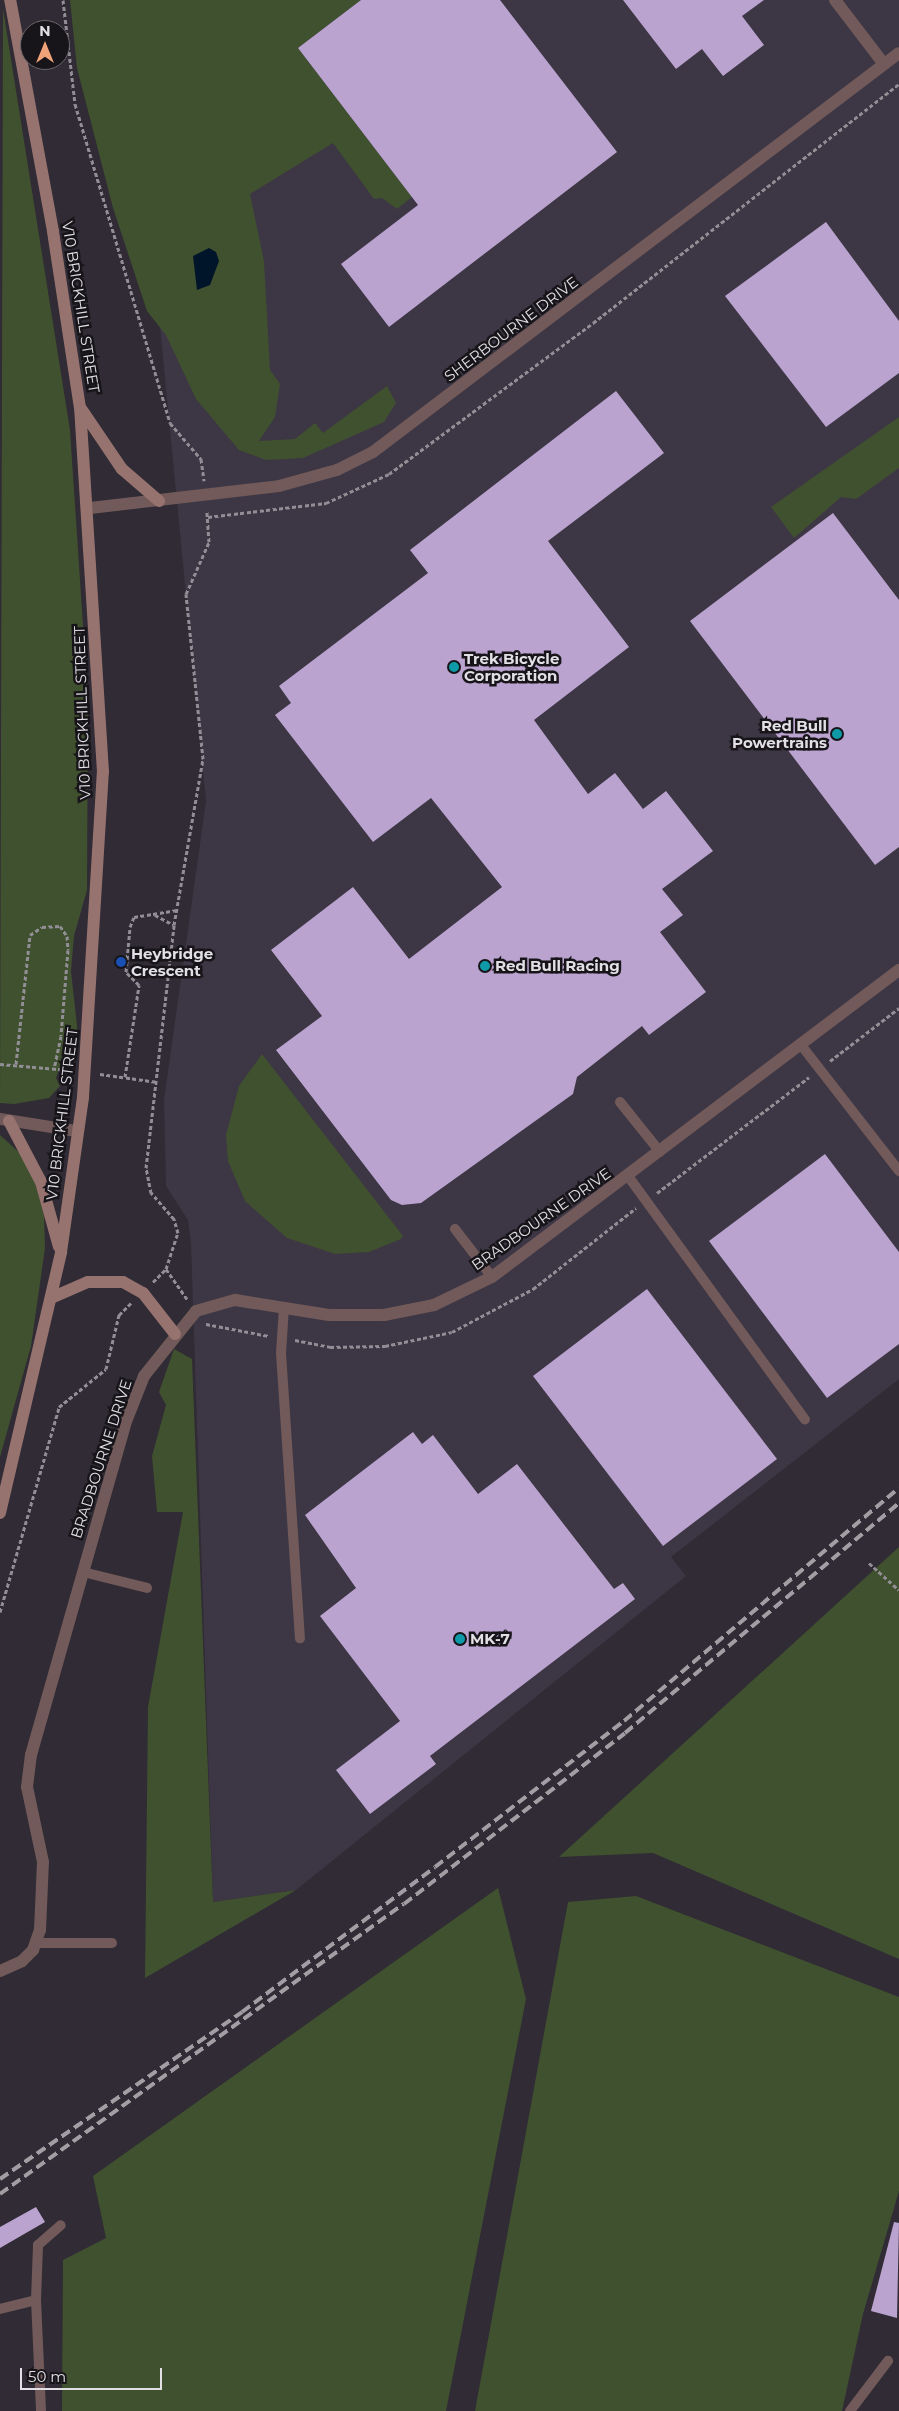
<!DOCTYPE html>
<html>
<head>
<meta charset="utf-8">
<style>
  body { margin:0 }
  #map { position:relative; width:899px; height:2411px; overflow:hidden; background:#302b34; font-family:Montserrat,sans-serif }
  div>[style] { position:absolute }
  .built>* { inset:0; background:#3d3644 }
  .green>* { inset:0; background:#40512f }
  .water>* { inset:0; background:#00152a }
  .building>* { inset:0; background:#baa3cf }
  .path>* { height:3px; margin-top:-1.5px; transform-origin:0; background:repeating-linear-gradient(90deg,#928e95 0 4px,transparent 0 6.5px) }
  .lane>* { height:10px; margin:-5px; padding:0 5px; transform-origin:5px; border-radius:5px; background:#715a59 }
  .street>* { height:12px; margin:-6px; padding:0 6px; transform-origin:6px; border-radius:6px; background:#715a59 }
  .secondary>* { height:12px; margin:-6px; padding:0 6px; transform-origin:6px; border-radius:6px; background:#977370 }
  .rail>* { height:4px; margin-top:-2px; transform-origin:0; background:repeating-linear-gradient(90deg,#a19ea4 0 10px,transparent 0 15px) }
  .dots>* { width:14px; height:14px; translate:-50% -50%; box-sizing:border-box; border:2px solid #171519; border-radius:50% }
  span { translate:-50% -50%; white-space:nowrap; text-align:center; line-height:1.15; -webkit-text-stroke:5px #171519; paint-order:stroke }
  .street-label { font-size:15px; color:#e3e0e5 }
  .poi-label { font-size:15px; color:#e3e0e5; font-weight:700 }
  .left { translate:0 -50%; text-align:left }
  .right { translate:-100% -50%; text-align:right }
  .north { position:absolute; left:20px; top:20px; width:50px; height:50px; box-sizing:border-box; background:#171519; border:1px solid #69666b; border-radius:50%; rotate:0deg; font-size:14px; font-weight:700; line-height:20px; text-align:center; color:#e3e0e5 }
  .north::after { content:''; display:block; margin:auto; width:18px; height:22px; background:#f0a378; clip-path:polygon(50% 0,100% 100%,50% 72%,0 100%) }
  .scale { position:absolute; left:20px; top:2368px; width:142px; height:22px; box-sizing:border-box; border:2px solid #e3e0e5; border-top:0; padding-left:6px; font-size:15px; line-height:18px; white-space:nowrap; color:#e3e0e5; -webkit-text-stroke:4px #171519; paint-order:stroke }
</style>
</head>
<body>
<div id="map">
  <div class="built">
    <div style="clip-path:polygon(77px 0,899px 0,899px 1379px,671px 1557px,686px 1576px,296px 1890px,213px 1902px,191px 1244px,188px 1220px,166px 1186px,164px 1100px,206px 801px,154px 265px)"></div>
  </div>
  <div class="green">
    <div style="clip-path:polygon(70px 0,361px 0,298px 48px,412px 197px,397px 209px,382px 198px,374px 199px,333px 143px,250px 194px,264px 261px,270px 370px,280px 384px,275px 417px,259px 441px,295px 439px,315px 423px,323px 433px,387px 386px,396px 403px,384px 422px,303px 458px,266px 460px,239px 450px,196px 399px,166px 335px,147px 311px,113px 208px,77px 68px)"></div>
    <div style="clip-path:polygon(3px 9px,70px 430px,88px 700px,87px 890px,74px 936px,71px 971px,78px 1035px,71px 1035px,56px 1078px,60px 1086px,49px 1098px,14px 1104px,0 1103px)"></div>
    <div style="clip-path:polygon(899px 417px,899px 468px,856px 499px,841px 497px,794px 538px,771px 507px)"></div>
    <div style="clip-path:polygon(262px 1054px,403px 1236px,401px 1239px,369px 1252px,335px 1254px,287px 1238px,245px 1201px,228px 1161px,226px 1135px,239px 1086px)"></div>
    <div style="clip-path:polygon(0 1135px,22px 1155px,35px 1182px,44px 1215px,45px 1248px,31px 1346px,0 1457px)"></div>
    <div style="clip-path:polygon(174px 1349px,192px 1359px,213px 1902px,296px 1890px,145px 1978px,148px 1707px,183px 1512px,157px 1512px,152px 1456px,166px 1405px,159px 1392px)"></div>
    <div style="clip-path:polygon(899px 1547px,899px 1959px,653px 1853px,559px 1857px)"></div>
    <div style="clip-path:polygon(498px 1888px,526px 1999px,446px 2411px,62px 2411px,63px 2260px,106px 2238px,93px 2176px)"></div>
    <div style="clip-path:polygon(636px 1896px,899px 1997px,899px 2191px,863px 2314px,842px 2411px,475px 2411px,568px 1902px)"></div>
  </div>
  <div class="water">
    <div style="clip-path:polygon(209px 248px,216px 252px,219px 261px,210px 285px,197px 290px,193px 256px)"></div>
  </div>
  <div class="building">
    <div style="clip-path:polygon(361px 0,500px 0,617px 152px,389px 327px,341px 264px,418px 205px,298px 48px)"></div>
    <div style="clip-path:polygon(623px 0,764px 0,742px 16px,764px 45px,723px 76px,702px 49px,676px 69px)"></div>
    <div style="clip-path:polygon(826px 222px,899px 321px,899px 373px,826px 427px,725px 296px)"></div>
    <div style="clip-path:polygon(616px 391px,664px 453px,548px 541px,629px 647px,534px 720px,588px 794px,615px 773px,643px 809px,666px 791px,713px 851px,662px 889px,683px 915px,660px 932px,706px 992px,649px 1035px,642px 1026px,577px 1077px,573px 1094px,421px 1203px,402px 1205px,391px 1200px,276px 1050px,322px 1016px,271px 950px,353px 887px,409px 959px,502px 887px,431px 798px,373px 842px,275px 715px,291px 703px,279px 686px,428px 573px,410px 550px)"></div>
    <div style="clip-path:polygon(833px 513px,899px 600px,899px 847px,875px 865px,690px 621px)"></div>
    <div style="clip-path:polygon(825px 1154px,899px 1252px,899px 1344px,827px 1398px,709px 1241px)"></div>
    <div style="clip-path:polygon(647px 1289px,777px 1459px,663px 1546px,533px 1376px)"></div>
    <div style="clip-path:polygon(413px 1432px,422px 1444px,433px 1435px,478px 1494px,517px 1464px,614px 1589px,623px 1583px,635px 1599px,430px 1756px,436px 1764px,370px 1814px,336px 1770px,400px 1721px,320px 1616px,356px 1588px,305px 1515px)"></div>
    <div style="clip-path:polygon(36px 2207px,45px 2222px,0 2248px,0 2227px)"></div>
    <div style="clip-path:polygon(894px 2222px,899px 2223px,897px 2318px,871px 2311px)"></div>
  </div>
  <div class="path">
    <div style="left:63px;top:0;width:105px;rotate:83.4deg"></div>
    <div style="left:75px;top:104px;width:333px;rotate:73.4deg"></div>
    <div style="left:170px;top:423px;width:48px;rotate:49.3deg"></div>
    <div style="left:201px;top:459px;width:22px;rotate:82deg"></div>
    <div style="left:208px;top:517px;width:119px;rotate:-6.8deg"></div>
    <div style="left:326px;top:503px;width:69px;rotate:-24.7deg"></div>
    <div style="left:389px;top:474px;width:254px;rotate:-36.5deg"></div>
    <div style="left:593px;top:323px;width:388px;rotate:-38deg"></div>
    <div style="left:155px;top:915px;width:21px;rotate:28deg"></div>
    <div style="left:830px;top:1061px;width:87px;rotate:-37.5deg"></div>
    <div style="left:0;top:1064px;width:69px;rotate:5deg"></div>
    <div style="left:16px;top:1064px;width:130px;rotate:-83.8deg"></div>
    <div style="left:30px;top:935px;width:14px;rotate:-34deg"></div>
    <div style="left:42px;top:927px;width:18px;rotate:-3deg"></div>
    <div style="left:60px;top:926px;width:12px;rotate:55deg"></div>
    <div style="left:67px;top:936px;width:14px;rotate:86deg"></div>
    <div style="left:68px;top:950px;width:86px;rotate:94.7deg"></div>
    <div style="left:61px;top:1036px;width:33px;rotate:102deg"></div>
    <div style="left:100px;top:1074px;width:58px;rotate:8deg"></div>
    <div style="left:125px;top:1077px;width:93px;rotate:-81.3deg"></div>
    <div style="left:139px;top:985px;width:18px;rotate:-135deg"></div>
    <div style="left:126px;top:972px;width:45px;rotate:-84.9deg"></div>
    <div style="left:130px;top:927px;width:11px;rotate:-68deg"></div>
    <div style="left:134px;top:917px;width:44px;rotate:-9.2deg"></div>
    <div style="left:657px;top:1193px;width:191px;rotate:-37.3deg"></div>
    <div style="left:166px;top:1269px;width:37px;rotate:55deg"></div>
    <div style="left:153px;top:1282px;width:18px;rotate:-45deg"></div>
    <div style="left:166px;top:1269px;width:38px;rotate:-72deg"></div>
    <div style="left:178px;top:1233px;width:15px;rotate:-106deg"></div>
    <div style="left:174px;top:1219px;width:35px;rotate:-131deg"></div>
    <div style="left:151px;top:1193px;width:25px;rotate:-101deg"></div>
    <div style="left:146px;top:1168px;width:245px;rotate:-83.4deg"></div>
    <div style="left:174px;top:925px;width:169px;rotate:-80.1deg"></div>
    <div style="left:203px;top:759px;width:166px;rotate:-95.9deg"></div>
    <div style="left:186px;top:594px;width:57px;rotate:-66.1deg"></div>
    <div style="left:209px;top:542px;width:32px;rotate:-94deg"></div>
    <div style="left:206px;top:1324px;width:64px;rotate:10.8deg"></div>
    <div style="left:295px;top:1340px;width:36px;rotate:11deg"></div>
    <div style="left:330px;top:1347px;width:55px;rotate:-1deg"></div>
    <div style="left:385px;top:1346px;width:68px;rotate:-11.8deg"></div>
    <div style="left:452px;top:1332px;width:92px;rotate:-28deg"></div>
    <div style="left:533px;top:1289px;width:131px;rotate:-38.2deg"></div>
    <div style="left:869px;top:1563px;width:40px;rotate:42deg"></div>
    <div style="left:0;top:1612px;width:213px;rotate:-73.9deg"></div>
    <div style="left:59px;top:1407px;width:60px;rotate:-39deg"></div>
    <div style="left:106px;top:1369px;width:56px;rotate:-76.5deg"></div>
    <div style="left:119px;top:1315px;width:17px;rotate:-45deg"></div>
  </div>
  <div class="lane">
    <div style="left:801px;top:1045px;width:160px;rotate:52.1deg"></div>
    <div style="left:620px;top:1102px;width:64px;rotate:51.3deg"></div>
    <div style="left:628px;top:1176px;width:301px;rotate:54deg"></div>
    <div style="left:455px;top:1229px;width:61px;rotate:52.4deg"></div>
    <div style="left:284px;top:1307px;width:46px;rotate:93.7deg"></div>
    <div style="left:281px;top:1353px;width:286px;rotate:86.2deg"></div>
    <div style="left:83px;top:1572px;width:66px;rotate:14deg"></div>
    <div style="left:36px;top:1943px;width:76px"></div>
    <div style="left:36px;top:2300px;width:111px;rotate:87.4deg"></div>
    <div style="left:0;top:2309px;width:37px;rotate:-14deg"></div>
    <div style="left:36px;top:2300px;width:55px;rotate:-87.9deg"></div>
    <div style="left:38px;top:2245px;width:30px;rotate:-41deg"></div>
    <div style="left:850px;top:2411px;width:63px;rotate:-52.8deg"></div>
  </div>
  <div class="street">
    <div style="left:835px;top:0;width:81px;rotate:52.6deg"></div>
    <div style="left:90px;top:508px;width:190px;rotate:-6.6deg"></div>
    <div style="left:279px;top:486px;width:60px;rotate:-15.4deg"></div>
    <div style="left:337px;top:470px;width:40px;rotate:-26.6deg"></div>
    <div style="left:373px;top:452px;width:660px;rotate:-37.18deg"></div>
    <div style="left:0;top:1119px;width:78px;rotate:8.9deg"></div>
    <div style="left:0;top:1971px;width:24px;rotate:-24deg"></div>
    <div style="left:22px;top:1961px;width:16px;rotate:-45deg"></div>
    <div style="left:33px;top:1950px;width:21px;rotate:-71deg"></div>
    <div style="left:40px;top:1930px;width:68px;rotate:-87.5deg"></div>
    <div style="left:43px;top:1862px;width:77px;rotate:-102deg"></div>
    <div style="left:27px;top:1787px;width:32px;rotate:-83deg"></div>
    <div style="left:31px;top:1755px;width:349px;rotate:-74.1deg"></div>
    <div style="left:127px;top:1419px;width:46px;rotate:-68.4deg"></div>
    <div style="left:144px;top:1376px;width:83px;rotate:-51.3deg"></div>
    <div style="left:196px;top:1311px;width:41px;rotate:-15.8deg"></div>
    <div style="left:235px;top:1300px;width:95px;rotate:9.1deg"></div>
    <div style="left:329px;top:1315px;width:55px"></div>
    <div style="left:384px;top:1315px;width:51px;rotate:-11.3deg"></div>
    <div style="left:434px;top:1305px;width:64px;rotate:-25.8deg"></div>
    <div style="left:492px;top:1277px;width:510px;rotate:-37.03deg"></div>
  </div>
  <div class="secondary">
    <div style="left:82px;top:410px;width:71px;rotate:55.9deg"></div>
    <div style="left:122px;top:469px;width:49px;rotate:40.9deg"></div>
    <div style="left:9px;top:1121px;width:69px;rotate:62.3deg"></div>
    <div style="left:41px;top:1182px;width:67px;rotate:74.5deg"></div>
    <div style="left:51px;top:1298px;width:40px;rotate:-23.4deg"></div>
    <div style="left:88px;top:1282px;width:35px"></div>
    <div style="left:123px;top:1282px;width:23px;rotate:29deg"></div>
    <div style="left:143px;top:1293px;width:52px;rotate:52deg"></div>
    <div style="left:0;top:1513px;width:268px;rotate:-76.8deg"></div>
    <div style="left:61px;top:1252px;width:157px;rotate:-81.9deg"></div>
    <div style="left:83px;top:1097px;width:326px;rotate:-86.5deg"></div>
    <div style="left:103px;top:772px;width:365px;rotate:-93.6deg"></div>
    <div style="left:80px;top:408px;width:179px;rotate:-98.7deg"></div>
    <div style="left:53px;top:231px;width:235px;rotate:-100.5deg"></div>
  </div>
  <div class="rail">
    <div style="left:0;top:2179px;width:294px;rotate:-34.6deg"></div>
    <div style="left:242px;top:2012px;width:241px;rotate:-36.9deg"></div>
    <div style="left:435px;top:1867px;width:239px;rotate:-37.7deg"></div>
    <div style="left:624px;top:1721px;width:360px;rotate:-40.3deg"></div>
    <div style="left:0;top:2194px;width:497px;rotate:-35.7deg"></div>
    <div style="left:404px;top:1904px;width:279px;rotate:-37.7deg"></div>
    <div style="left:625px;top:1733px;width:358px;rotate:-40deg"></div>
  </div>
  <div class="dots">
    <div style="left:454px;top:667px;background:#0f9aa8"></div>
    <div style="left:837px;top:734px;background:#0f9aa8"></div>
    <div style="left:121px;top:962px;background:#1a4fb4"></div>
    <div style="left:485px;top:966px;background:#0f9aa8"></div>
    <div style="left:460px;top:1639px;background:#0f9aa8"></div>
  </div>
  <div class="street-label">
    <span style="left:81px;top:307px;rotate:81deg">V10 BRICKHILL STREET</span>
    <span style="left:511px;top:329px;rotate:-37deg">SHERBOURNE DRIVE</span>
    <span style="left:82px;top:713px;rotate:-92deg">V10 BRICKHILL STREET</span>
    <span style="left:62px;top:1114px;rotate:-83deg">V10 BRICKHILL STREET</span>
    <span style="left:541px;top:1219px;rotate:-35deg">BRADBOURNE DRIVE</span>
    <span style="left:101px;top:1459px;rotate:-72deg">BRADBOURNE DRIVE</span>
  </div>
  <div class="poi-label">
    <span class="left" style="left:464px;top:667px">Trek Bicycle<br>Corporation</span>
    <span class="right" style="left:827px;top:734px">Red Bull<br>Powertrains</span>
    <span class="left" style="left:131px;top:962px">Heybridge<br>Crescent</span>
    <span class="left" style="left:495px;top:966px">Red Bull Racing</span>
    <span class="left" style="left:470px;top:1639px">MK-7</span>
  </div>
  <div class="north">N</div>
  <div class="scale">50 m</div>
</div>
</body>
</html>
